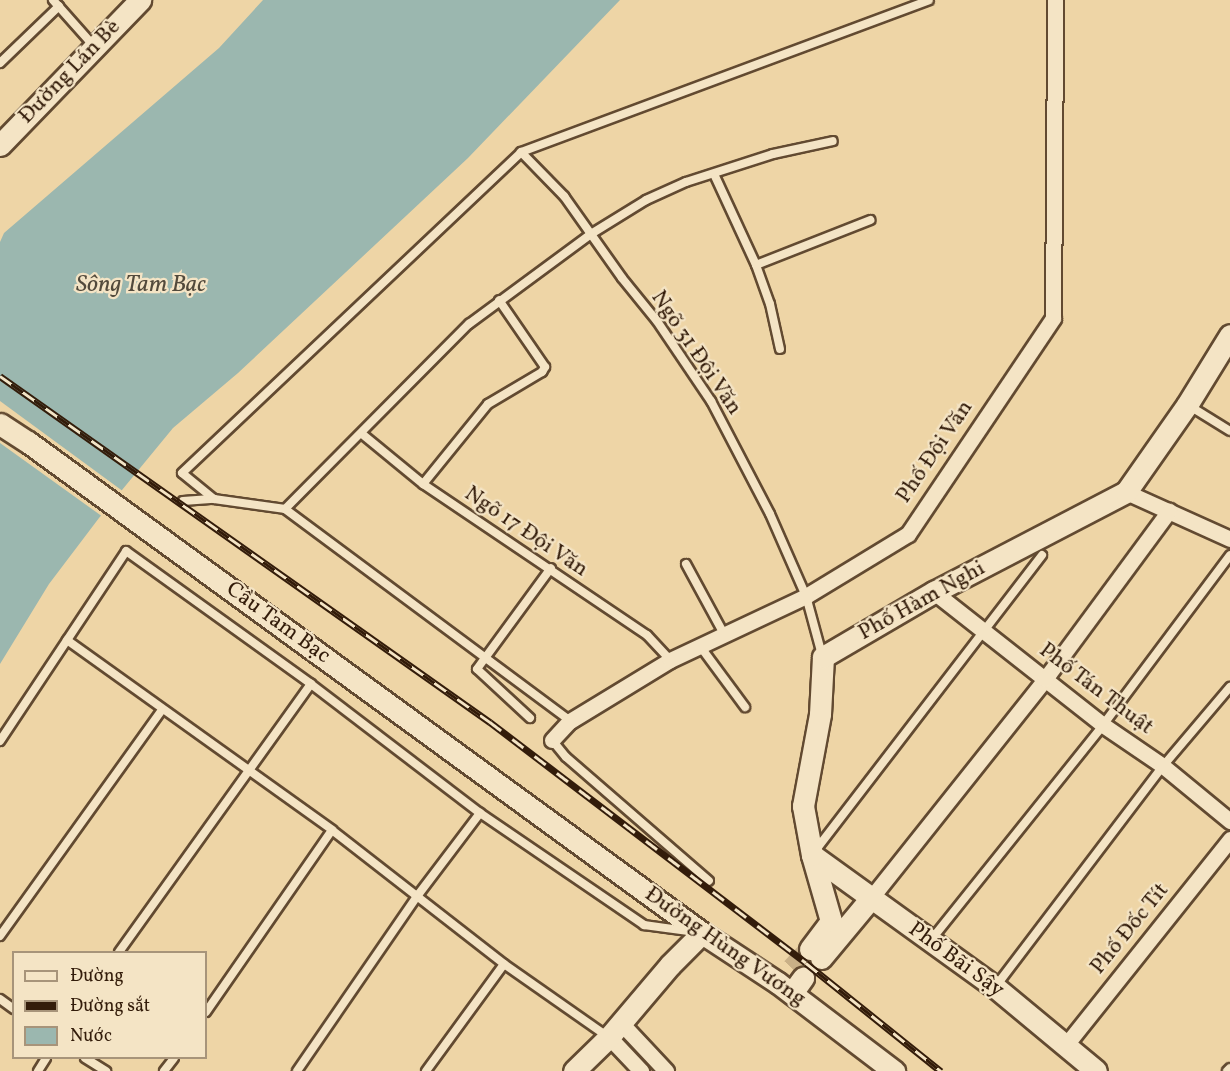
<!DOCTYPE html>
<html>
<head>
<meta charset="utf-8">
<style>
  body { margin:0 }
  #map { position:relative; width:1230px; height:1071px; overflow:hidden; background:#eed5a6; font-family:Vollkorn,serif }
  div>[style] { position:absolute }
  .water>* { inset:0; background:#9bb7af }
  .pier>* { inset:0; background:#eed5a6 }
  .secondary-tunnel>* { height:21px; margin-top:-10.5px; transform-origin:0; background:repeating-linear-gradient(90deg,#c9b087 0 21px,transparent 0 31px) }
  .roads { filter:drop-shadow(2px 0 #624a31) drop-shadow(-2px 0 #624a31) drop-shadow(0 2px #624a31) drop-shadow(0 -2px #624a31) }
  .lane>* { height:8px; margin:-4px; padding:0 4px; transform-origin:4px; border-radius:4px; background:#f4e4c5 }
  .street>* { height:15px; margin:-7.5px; padding:0 7.5px; transform-origin:7.5px; border-radius:7.5px; background:#f4e4c5 }
  .secondary>* { height:21px; margin:-10.5px; padding:0 10.5px; transform-origin:10.5px; border-radius:10.5px; background:#f4e4c5 }
  .rail>* { height:7px; margin-top:-3.5px; transform-origin:0; background:repeating-linear-gradient(90deg,#f4e4c5 0 14px,#331c0a 0 28px); box-sizing:border-box; border-block:2px solid #331c0a }
  span { translate:-50% -50%; white-space:nowrap; text-align:center; line-height:1.15; -webkit-text-stroke:4.5px #f4e4c5; paint-order:stroke }
  .street-label { font-size:22px; color:#331c0a }
  .water-label { font-size:24px; color:#524a3c; font-style:italic }
  .legend { position:absolute; left:12px; top:951px; width:195px; height:108px; box-sizing:border-box; background:#f4e4c5; border:2px solid #a7947a; margin:0; padding:8px 10px; list-style:none; font-size:18px; color:#331c0a }
  .legend li { display:flex; align-items:center; gap:12px; height:30px }
  .legend b { width:30px; border:2px solid #a7947a }
</style>
</head>
<body>
<div id="map">
  <div class="water">
    <div style="clip-path:polygon(263px 0,620px 0,468px 158px,238px 373px,173px 428px,99px 518px,49px 584px,0 664px,0 242px,4px 233px,219px 48px)"></div>
  </div>
  <div class="pier">
    <div style="clip-path:polygon(0 401px,124px 492px,103px 517px,0 443px)"></div>
  </div>
  <div class="secondary-tunnel">
    <div style="left:792px;top:968px;width:26px;rotate:-47deg"></div>
  </div>
  <div class="roads">
    <div class="lane">
      <div style="left:53px;top:0;width:60px;rotate:48.4deg"></div>
      <div style="left:0;top:63px;width:82px;rotate:-44deg"></div>
      <div style="left:521px;top:152px;width:62px;rotate:45.7deg"></div>
      <div style="left:564px;top:196px;width:100px;rotate:54.7deg"></div>
      <div style="left:622px;top:278px;width:55px;rotate:50.9deg"></div>
      <div style="left:657px;top:321px;width:97px;rotate:56deg"></div>
      <div style="left:711px;top:401px;width:127px;rotate:62.4deg"></div>
      <div style="left:770px;top:514px;width:90px;rotate:66.3deg"></div>
      <div style="left:806px;top:596px;width:61px;rotate:74.8deg"></div>
      <div style="left:714px;top:174px;width:100px;rotate:65.2deg"></div>
      <div style="left:756px;top:265px;width:41px;rotate:70.3deg"></div>
      <div style="left:770px;top:304px;width:46px;rotate:77.5deg"></div>
      <div style="left:756px;top:265px;width:123px;rotate:-21.5deg"></div>
      <div style="left:1188px;top:405px;width:49px;rotate:31.8deg"></div>
      <div style="left:362px;top:434px;width:79px;rotate:39.3deg"></div>
      <div style="left:423px;top:484px;width:270px;rotate:34deg"></div>
      <div style="left:647px;top:635px;width:34px;rotate:47deg"></div>
      <div style="left:423px;top:484px;width:103px;rotate:-50.9deg"></div>
      <div style="left:488px;top:404px;width:63px;rotate:-30.7deg"></div>
      <div style="left:542px;top:372px;width:6px;rotate:-59deg"></div>
      <div style="left:545px;top:367px;width:81px;rotate:-124.5deg"></div>
      <div style="left:214px;top:499px;width:41px;rotate:-140.9deg"></div>
      <div style="left:182px;top:473px;width:467px;rotate:-43.4deg"></div>
      <div style="left:521px;top:152px;width:435px;rotate:-20.4deg"></div>
      <div style="left:183px;top:501px;width:31px;rotate:-4deg"></div>
      <div style="left:214px;top:499px;width:72px;rotate:8deg"></div>
      <div style="left:285px;top:509px;width:261px;rotate:-45.2deg"></div>
      <div style="left:469px;top:324px;width:152px;rotate:-36.4deg"></div>
      <div style="left:591px;top:234px;width:65px;rotate:-31.7deg"></div>
      <div style="left:646px;top:200px;width:44px;rotate:-24.2deg"></div>
      <div style="left:686px;top:182px;width:91px;rotate:-17.8deg"></div>
      <div style="left:773px;top:154px;width:61px;rotate:-12.2deg"></div>
      <div style="left:285px;top:509px;width:355px;rotate:36.6deg"></div>
      <div style="left:686px;top:564px;width:80px;rotate:61.5deg"></div>
      <div style="left:67px;top:640px;width:326px;rotate:35.6deg"></div>
      <div style="left:332px;top:830px;width:218px;rotate:37.9deg"></div>
      <div style="left:504px;top:964px;width:126px;rotate:35deg"></div>
      <div style="left:700px;top:646px;width:76px;rotate:53.6deg"></div>
      <div style="left:530px;top:718px;width:72px;rotate:-137.2deg"></div>
      <div style="left:477px;top:669px;width:125px;rotate:-53.8deg"></div>
      <div style="left:552px;top:740px;width:22px;rotate:51deg"></div>
      <div style="left:566px;top:757px;width:189px;rotate:40.9deg"></div>
      <div style="left:0;top:741px;width:228px;rotate:-56.4deg"></div>
      <div style="left:126px;top:551px;width:228px;rotate:35.7deg"></div>
      <div style="left:311px;top:684px;width:213px;rotate:37.4deg"></div>
      <div style="left:480px;top:813px;width:199px;rotate:34.3deg"></div>
      <div style="left:644px;top:925px;width:43px;rotate:7.9deg"></div>
      <div style="left:815px;top:851px;width:373px;rotate:-52.5deg"></div>
      <div style="left:0;top:936px;width:278px;rotate:-54.4deg"></div>
      <div style="left:931px;top:940px;width:275px;rotate:-51.3deg"></div>
      <div style="left:1103px;top:725px;width:212px;rotate:-53.2deg"></div>
      <div style="left:119px;top:952px;width:330px;rotate:-54.4deg"></div>
      <div style="left:996px;top:986px;width:276px;rotate:-52.8deg"></div>
      <div style="left:1163px;top:766px;width:104px;rotate:-49.7deg"></div>
      <div style="left:0;top:999px;width:17px;rotate:36deg"></div>
      <div style="left:206px;top:1012px;width:221px;rotate:-55.3deg"></div>
      <div style="left:85px;top:1058px;width:25px;rotate:32deg"></div>
      <div style="left:38px;top:1071px;width:15px;rotate:-58deg"></div>
      <div style="left:164px;top:1071px;width:16px;rotate:-52deg"></div>
      <div style="left:297px;top:1071px;width:214px;rotate:-55.5deg"></div>
      <div style="left:418px;top:895px;width:103px;rotate:-52.9deg"></div>
      <div style="left:426px;top:1071px;width:132px;rotate:-53.9deg"></div>
      <div style="left:1227px;top:1071px;width:4px;rotate:-45deg"></div>
    </div>
    <div class="street">
      <div style="left:1126px;top:492px;width:114px;rotate:24.3deg"></div>
      <div style="left:934px;top:592px;width:215px;rotate:38.2deg"></div>
      <div style="left:1103px;top:725px;width:73px;rotate:34.3deg"></div>
      <div style="left:1163px;top:766px;width:87px;rotate:39.4deg"></div>
      <div style="left:552px;top:740px;width:26px;rotate:-47deg"></div>
      <div style="left:570px;top:721px;width:117px;rotate:-31.4deg"></div>
      <div style="left:670px;top:660px;width:150px;rotate:-25.2deg"></div>
      <div style="left:806px;top:596px;width:119px;rotate:-31.3deg"></div>
      <div style="left:908px;top:534px;width:260px;rotate:-56.1deg"></div>
      <div style="left:1053px;top:318px;width:318px;rotate:-89.6deg"></div>
      <div style="left:871px;top:898px;width:280px;rotate:-51.5deg"></div>
      <div style="left:1045px;top:679px;width:209px;rotate:-53.6deg"></div>
      <div style="left:621px;top:1023px;width:66px;rotate:46.8deg"></div>
      <div style="left:609px;top:1037px;width:47px;rotate:46.7deg"></div>
      <div style="left:1065px;top:1046px;width:265px;rotate:-51.4deg"></div>
    </div>
    <div class="secondary">
      <div style="left:0;top:145px;width:202px;rotate:-46deg"></div>
      <div style="left:0;top:424px;width:33px;rotate:33deg"></div>
      <div style="left:28px;top:442px;width:834px;rotate:36.07deg"></div>
      <div style="left:702px;top:933px;width:91px;rotate:33.3deg"></div>
      <div style="left:778px;top:983px;width:146px;rotate:37.2deg"></div>
      <div style="left:812px;top:855px;width:226px;rotate:35.8deg"></div>
      <div style="left:995px;top:987px;width:131px;rotate:39.7deg"></div>
      <div style="left:810px;top:949px;width:35px;rotate:-53deg"></div>
      <div style="left:831px;top:921px;width:69px;rotate:-106.1deg"></div>
      <div style="left:812px;top:855px;width:50px;rotate:-100.4deg"></div>
      <div style="left:803px;top:806px;width:94px;rotate:-79.5deg"></div>
      <div style="left:820px;top:714px;width:57px;rotate:-87deg"></div>
      <div style="left:823px;top:657px;width:129px;rotate:-30.4deg"></div>
      <div style="left:934px;top:592px;width:216px;rotate:-27.5deg"></div>
      <div style="left:1126px;top:492px;width:106px;rotate:-55deg"></div>
      <div style="left:1187px;top:405px;width:82px;rotate:-58.4deg"></div>
      <div style="left:821px;top:958px;width:78px;rotate:-50.2deg"></div>
      <div style="left:792px;top:993px;width:19px;rotate:-54deg"></div>
      <div style="left:574px;top:1071px;width:49px;rotate:-44.2deg"></div>
      <div style="left:609px;top:1037px;width:94px;rotate:-49.7deg"></div>
      <div style="left:670px;top:965px;width:45px;rotate:-45deg"></div>
    </div>
  </div>
  <div class="rail">
    <div style="left:0;top:376px;width:600px;rotate:35.23deg"></div>
    <div style="left:490px;top:722px;width:397px;rotate:37.3deg"></div>
    <div style="left:806px;top:963px;width:173px;rotate:38.7deg"></div>
  </div>
  <div class="street-label">
    <span style="left:70px;top:72px;rotate:-46deg">Đường Lán Bè</span>
    <span style="left:696px;top:353px;rotate:56deg">Ngõ 31 Đội Văn</span>
    <span style="left:935px;top:452px;rotate:-56deg">Phố Đội Văn</span>
    <span style="left:526px;top:532px;rotate:34deg">Ngõ 17 Đội Văn</span>
    <span style="left:922px;top:601px;rotate:-29deg">Phố Hàm Nghi</span>
    <span style="left:278px;top:623px;rotate:36deg">Cầu Tam Bạc</span>
    <span style="left:1096px;top:689px;rotate:37deg">Phố Tán Thuật</span>
    <span style="left:1130px;top:929px;rotate:-51deg">Phố Đốc Tít</span>
    <span style="left:725px;top:947px;rotate:35deg">Đường Hùng Vương</span>
    <span style="left:956px;top:960px;rotate:36deg">Phố Bãi Sậy</span>
  </div>
  <div class="water-label">
    <span style="left:141px;top:286px">Sông Tam Bạc</span>
  </div>
  <ul class="legend">
  <li><b style="height:8px;background:#f4e4c5"></b>Đường</li>
  <li><b style="height:8px;background:#331c0a"></b>Đường sắt</li>
  <li><b style="height:16px;background:#9bb7af"></b>Nước</li>
  </ul>
</div>
</body>
</html>
